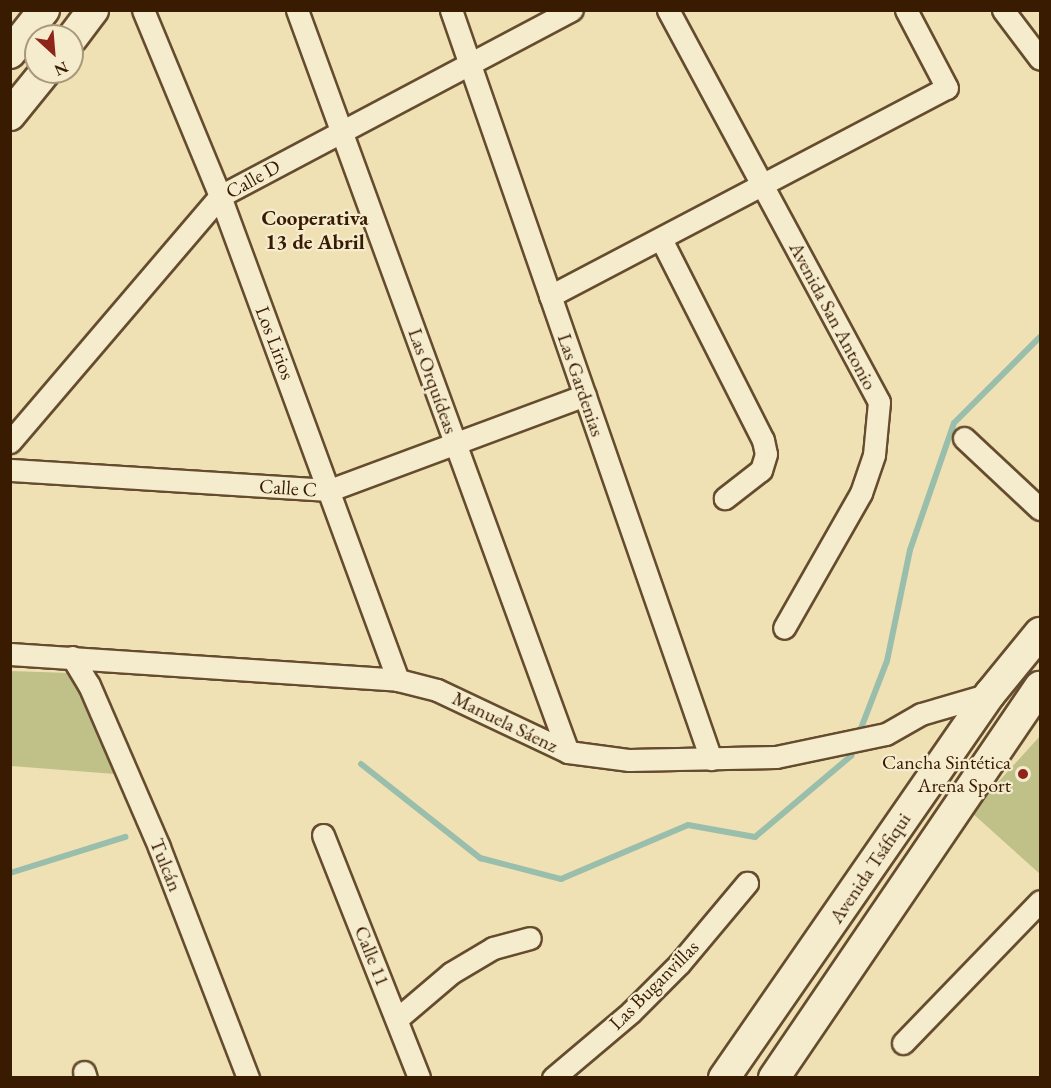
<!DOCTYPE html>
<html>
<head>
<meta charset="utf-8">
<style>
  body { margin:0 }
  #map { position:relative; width:1051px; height:1088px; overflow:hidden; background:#efe1b4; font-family:"EB Garamond",serif }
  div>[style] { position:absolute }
  .green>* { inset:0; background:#bfc189 }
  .stream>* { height:6px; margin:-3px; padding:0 3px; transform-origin:3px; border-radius:3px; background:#9abeac }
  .roads { filter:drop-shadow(2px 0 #664c2e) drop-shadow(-2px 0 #664c2e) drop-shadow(0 2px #664c2e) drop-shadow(0 -2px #664c2e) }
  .minor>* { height:21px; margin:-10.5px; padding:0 10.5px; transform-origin:10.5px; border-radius:10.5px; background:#f5ecce }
  .secondary>* { height:30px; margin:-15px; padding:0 15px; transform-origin:15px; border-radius:15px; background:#f5ecce }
  .dots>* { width:16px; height:16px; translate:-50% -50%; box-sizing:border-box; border:3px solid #f5ecce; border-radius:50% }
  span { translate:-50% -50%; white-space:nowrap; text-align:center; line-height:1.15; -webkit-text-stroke:4.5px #f5ecce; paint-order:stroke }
  .street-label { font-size:20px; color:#391b02 }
  .poi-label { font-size:20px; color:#391b02 }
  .right { translate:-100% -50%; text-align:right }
  .neighbourhood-label { font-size:21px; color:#391b02; font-weight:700 }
  .frame { position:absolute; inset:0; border:12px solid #391b02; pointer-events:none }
  .north { position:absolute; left:24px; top:24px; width:60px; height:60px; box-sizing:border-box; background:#f5ecce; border:2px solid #aa987c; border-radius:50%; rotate:154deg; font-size:16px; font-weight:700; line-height:24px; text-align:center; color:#391b02 }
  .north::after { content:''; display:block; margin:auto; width:21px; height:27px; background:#8f2418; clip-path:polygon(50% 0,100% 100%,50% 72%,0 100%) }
</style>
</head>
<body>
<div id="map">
  <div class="green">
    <div style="clip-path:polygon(11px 671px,70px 673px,115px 774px,11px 766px)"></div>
    <div style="clip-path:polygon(1040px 736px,1040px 874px,971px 812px)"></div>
  </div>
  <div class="stream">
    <div style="left:858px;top:736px;width:80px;rotate:-68.9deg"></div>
    <div style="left:887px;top:661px;width:113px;rotate:-78.3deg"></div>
    <div style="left:910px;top:550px;width:134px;rotate:-70.9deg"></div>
    <div style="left:954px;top:423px;width:122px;rotate:-45deg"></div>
    <div style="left:361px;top:764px;width:152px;rotate:38.3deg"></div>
    <div style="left:480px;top:858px;width:84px;rotate:14.5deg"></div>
    <div style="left:561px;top:879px;width:138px;rotate:-23deg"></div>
    <div style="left:688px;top:825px;width:68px;rotate:10.2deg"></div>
    <div style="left:755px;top:837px;width:126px;rotate:-40.2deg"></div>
    <div style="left:851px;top:756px;width:11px;rotate:-68deg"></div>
    <div style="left:10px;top:873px;width:121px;rotate:-17.4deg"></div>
  </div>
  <div class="roads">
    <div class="minor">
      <div style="left:143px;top:10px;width:201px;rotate:67.5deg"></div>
      <div style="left:220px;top:196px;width:516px;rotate:69.81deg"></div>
      <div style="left:297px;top:10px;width:790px;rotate:69.94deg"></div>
      <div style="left:451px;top:10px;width:793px;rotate:70.86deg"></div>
      <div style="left:668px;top:10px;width:445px;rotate:61.7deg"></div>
      <div style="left:879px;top:402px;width:53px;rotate:95.4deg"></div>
      <div style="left:874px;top:455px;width:40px;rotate:108.9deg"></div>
      <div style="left:861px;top:493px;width:155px;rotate:119.7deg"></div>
      <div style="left:1003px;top:10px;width:61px;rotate:52.9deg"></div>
      <div style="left:661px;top:239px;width:225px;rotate:63.1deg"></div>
      <div style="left:763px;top:440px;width:14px;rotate:78deg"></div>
      <div style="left:766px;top:454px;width:17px;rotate:107deg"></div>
      <div style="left:761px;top:470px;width:46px;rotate:142.1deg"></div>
      <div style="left:550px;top:296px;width:448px;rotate:-27.7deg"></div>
      <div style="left:947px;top:88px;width:88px;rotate:-117.7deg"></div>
      <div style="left:964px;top:438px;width:104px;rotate:43.1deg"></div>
      <div style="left:10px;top:442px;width:323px;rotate:-49.5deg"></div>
      <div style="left:220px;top:196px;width:398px;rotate:-27.9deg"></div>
      <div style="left:10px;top:470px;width:321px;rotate:3.6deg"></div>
      <div style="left:330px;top:490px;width:272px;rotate:-20.4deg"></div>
      <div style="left:10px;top:654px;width:389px;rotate:3.8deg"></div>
      <div style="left:398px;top:680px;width:40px;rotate:14.4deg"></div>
      <div style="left:437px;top:690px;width:145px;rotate:25.3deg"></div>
      <div style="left:568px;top:752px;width:62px;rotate:7.5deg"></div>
      <div style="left:629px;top:760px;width:147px;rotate:-1.2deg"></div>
      <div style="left:776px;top:757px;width:112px;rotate:-11.8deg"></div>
      <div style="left:886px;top:734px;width:40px;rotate:-29.7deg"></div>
      <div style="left:921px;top:714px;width:72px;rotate:-16.2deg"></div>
      <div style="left:72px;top:657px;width:33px;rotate:59deg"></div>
      <div style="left:89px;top:685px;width:176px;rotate:66.6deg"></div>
      <div style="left:159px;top:847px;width:248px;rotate:68.9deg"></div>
      <div style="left:323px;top:835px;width:261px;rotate:68.4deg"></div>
      <div style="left:397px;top:1019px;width:71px;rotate:-40.4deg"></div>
      <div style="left:451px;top:973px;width:49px;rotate:-30.8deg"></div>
      <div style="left:493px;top:948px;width:38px;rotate:-15deg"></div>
      <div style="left:903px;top:1043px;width:197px;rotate:-46deg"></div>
      <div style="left:84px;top:1072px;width:6px;rotate:72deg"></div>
      <div style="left:553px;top:1078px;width:102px;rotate:-40.2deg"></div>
      <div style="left:631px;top:1012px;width:68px;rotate:-45deg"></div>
      <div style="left:679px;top:964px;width:106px;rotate:-50deg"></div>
    </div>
    <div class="secondary">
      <div style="left:72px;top:38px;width:35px;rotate:-53deg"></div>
      <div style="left:10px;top:53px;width:55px;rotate:-51.7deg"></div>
      <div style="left:10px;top:115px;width:55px;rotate:-50.9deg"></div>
      <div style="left:724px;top:1078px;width:467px;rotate:-55.3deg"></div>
      <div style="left:990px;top:694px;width:79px;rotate:-50.7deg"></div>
      <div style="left:774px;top:1078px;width:473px;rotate:-55.8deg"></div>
    </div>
  </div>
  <div class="dots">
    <div style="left:1023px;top:774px;background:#8f2418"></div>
  </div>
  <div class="street-label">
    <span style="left:253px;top:179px;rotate:-29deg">Calle D</span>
    <span style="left:833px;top:316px;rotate:62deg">Avenida San Antonio</span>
    <span style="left:275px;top:343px;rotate:69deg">Los Lirios</span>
    <span style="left:433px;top:381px;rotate:70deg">Las Orquídeas</span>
    <span style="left:581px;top:385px;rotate:71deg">Las Gardenias</span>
    <span style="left:288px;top:488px;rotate:4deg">Calle C</span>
    <span style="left:505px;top:722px;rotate:26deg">Manuela Sáenz</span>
    <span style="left:166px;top:865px;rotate:68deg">Tulcán</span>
    <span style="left:870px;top:868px;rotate:-56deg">Avenida Tsáfiqui</span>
    <span style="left:372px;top:956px;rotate:68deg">Calle 11</span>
    <span style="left:654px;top:985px;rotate:-45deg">Las Buganvillas</span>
  </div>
  <div class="poi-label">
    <span class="right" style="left:1011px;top:774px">Cancha Sintética<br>Arena Sport</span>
  </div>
  <div class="neighbourhood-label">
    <span style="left:315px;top:230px">Cooperativa<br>13 de Abril</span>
  </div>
  <div class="frame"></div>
  <div class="north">N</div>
</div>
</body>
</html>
